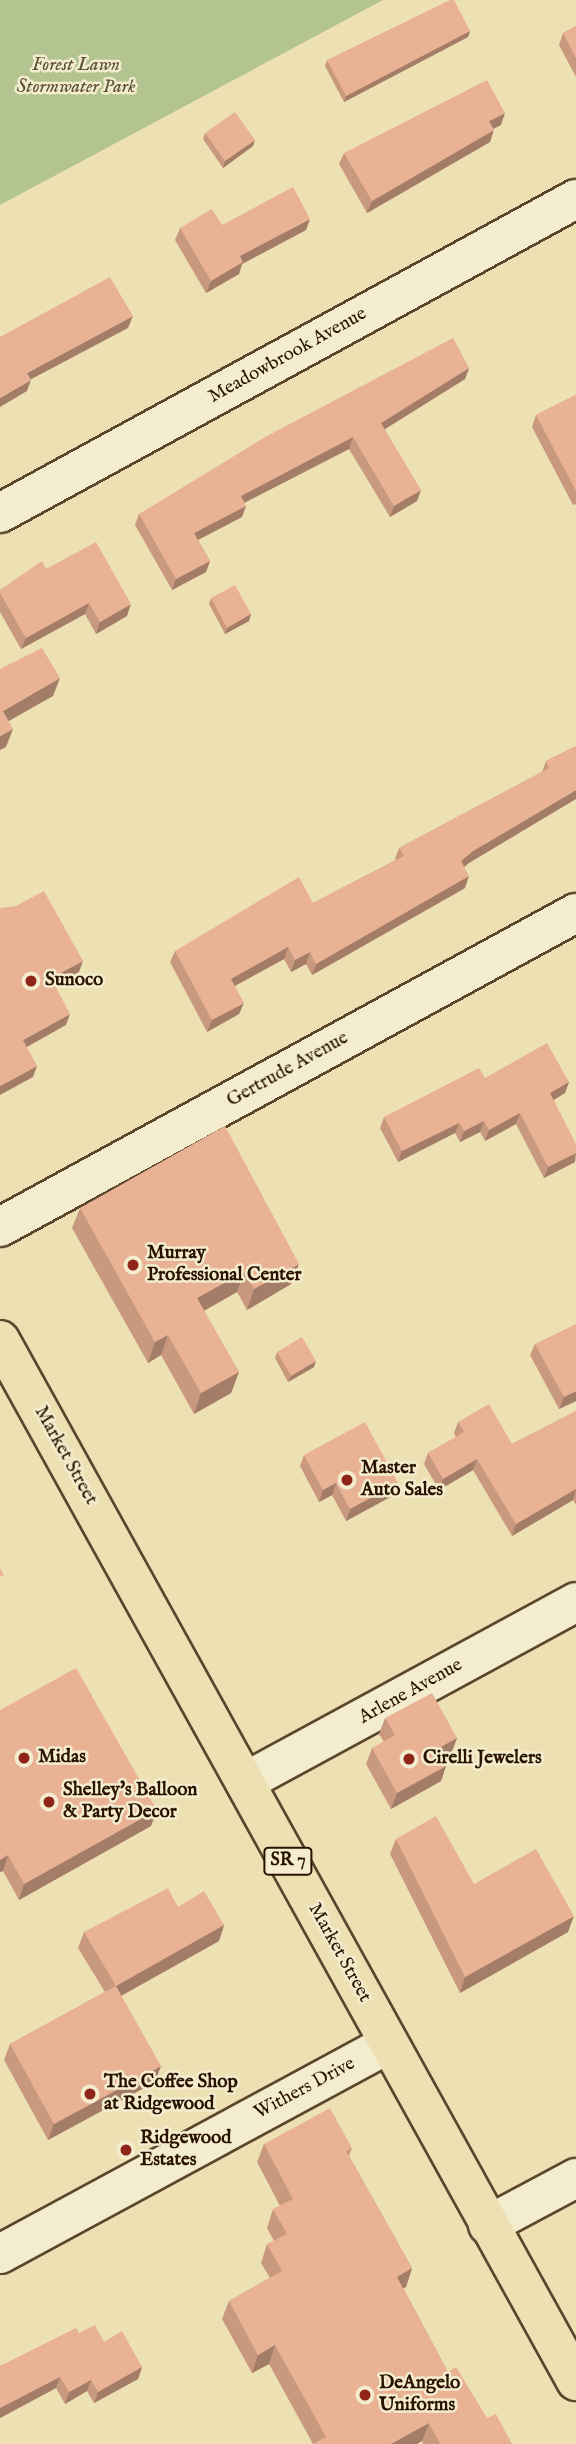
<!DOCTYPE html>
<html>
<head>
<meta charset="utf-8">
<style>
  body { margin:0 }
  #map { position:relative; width:576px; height:2444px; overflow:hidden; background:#ede1b4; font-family:"IM FELL English",serif }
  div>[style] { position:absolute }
  .green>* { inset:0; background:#b3c491 }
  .roads { filter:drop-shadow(2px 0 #5b462d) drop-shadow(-2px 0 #5b462d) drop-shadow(0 2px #5b462d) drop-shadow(0 -2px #5b462d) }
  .street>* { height:38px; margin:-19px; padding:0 19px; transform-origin:19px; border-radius:19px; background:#f3ecce }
  .secondary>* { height:38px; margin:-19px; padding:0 19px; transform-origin:19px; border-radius:19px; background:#f3ecce }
  .primary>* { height:38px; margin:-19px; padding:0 19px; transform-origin:19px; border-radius:19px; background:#ede1b4 }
  .wall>* { inset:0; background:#c8997f }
  .shaded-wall>* { inset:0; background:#a37d68 }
  .building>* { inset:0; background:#e9b294 }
  .dots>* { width:19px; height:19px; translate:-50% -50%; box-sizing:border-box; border:4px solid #f3ecce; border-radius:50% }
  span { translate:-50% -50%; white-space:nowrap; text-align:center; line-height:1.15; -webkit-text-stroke:5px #f3ecce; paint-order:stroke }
  .shield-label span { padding:2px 5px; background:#f3ecce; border:2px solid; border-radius:5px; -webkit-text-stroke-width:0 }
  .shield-label { font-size:18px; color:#2a1200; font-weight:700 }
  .park-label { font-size:19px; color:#5a5033; font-style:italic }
  .street-label { font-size:19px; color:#2a1200 }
  .poi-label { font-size:19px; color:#2a1200; font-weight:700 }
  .left { translate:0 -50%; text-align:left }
</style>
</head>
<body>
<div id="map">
  <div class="green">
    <div style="clip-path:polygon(0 0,383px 0,0 205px)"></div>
  </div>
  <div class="roads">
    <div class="street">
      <div style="left:0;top:1227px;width:656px;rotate:-28.6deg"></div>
      <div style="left:245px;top:1782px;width:377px;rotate:-28.5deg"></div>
      <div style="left:488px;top:2225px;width:100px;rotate:-28.1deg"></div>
      <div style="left:0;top:2254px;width:442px;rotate:-28.4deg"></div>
    </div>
    <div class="secondary">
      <div style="left:0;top:513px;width:656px;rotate:-28.6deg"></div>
    </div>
    <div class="primary">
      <div style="left:0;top:1340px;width:1190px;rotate:61.04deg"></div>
    </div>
  </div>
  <div class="wall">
    <div style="clip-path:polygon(576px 26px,576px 77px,559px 45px,563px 33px)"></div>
    <div style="clip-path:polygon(470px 31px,468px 37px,344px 102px,325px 66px,327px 60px)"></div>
    <div style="clip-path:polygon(501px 125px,493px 129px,490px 142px,367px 213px,339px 164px,344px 153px)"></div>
    <div style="clip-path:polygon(205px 133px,253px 146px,223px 168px,203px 139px)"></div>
    <div style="clip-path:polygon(222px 225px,306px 230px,242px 264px,239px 274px,206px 293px,175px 240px,180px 228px)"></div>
    <div style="clip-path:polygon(469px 368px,465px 379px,385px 429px,417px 501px,390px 517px,349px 449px,244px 503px,242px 517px,198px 540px,210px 561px,206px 572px,172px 590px,135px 525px,139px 514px)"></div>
    <div style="clip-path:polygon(576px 395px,576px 504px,573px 505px,532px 427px,536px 415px)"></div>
    <div style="clip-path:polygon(46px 569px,127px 616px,96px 634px,85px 614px,21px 649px,0 612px,0 590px)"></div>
    <div style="clip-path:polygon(211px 598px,251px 614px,249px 621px,225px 634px,209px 604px)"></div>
    <div style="clip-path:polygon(576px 746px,464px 867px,465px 888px,312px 975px,306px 964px,291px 972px,284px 959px,235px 986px,239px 1014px,207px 1032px,170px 962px,175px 951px,313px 903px,396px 860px,395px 859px,399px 848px,542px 772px,546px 761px)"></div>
    <div style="clip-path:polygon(485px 1078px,569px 1082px,565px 1093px,554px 1100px,575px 1162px,544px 1178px,516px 1124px,485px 1141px,480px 1132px,460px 1142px,455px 1133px,398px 1162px,380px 1128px,384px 1117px)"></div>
    <div style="clip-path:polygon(80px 1208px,291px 1284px,247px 1310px,237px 1292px,204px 1311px,239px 1372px,231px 1393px,194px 1414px,161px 1355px,148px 1363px,72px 1228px)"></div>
    <div style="clip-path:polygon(535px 1344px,576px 1401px,559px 1409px,530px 1355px)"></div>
    <div style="clip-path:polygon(277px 1352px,314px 1367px,288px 1382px,275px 1358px)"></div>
    <div style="clip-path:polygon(576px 1411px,576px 1505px,573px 1500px,512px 1536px,473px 1470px,439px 1490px,424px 1464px,428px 1453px,456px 1437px,454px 1433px,458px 1422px,512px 1444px)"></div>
    <div style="clip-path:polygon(304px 1455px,398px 1483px,394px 1495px,346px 1521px,332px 1495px,319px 1502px,300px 1466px)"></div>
    <div style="clip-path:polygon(0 1710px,157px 1810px,151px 1826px,19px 1900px,3px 1871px,0 1872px)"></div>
    <div style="clip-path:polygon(385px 1718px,457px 1738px,451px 1754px,443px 1759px,446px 1766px,441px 1781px,391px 1809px,366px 1764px,372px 1748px,384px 1742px,379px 1734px)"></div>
    <div style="clip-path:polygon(396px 1839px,474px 1884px,568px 1932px,460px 1993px,390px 1854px)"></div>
    <div style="clip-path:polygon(178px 1907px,224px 1925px,219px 1941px,121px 1996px,155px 2082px,48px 2140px,4px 2060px,10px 2044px,105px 1992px,78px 1948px,84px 1932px)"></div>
    <div style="clip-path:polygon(264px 2144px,352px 2148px,349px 2156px,412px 2268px,406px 2287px,403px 2288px,448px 2372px,487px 2418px,512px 2444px,423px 2444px,422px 2441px,417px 2444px,313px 2444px,269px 2364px,252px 2373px,222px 2319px,229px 2301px,270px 2278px,261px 2263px,267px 2244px,274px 2241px,267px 2228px,273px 2209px,280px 2206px,257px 2162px)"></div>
    <div style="clip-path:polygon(79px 2333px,104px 2342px,142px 2367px,138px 2379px,94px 2403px,87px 2391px,65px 2404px,56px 2388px,0 2418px,0 2366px)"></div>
  </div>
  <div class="shaded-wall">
    <div style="clip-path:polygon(470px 31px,468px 37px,344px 102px,346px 96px)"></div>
    <div style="clip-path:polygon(505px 113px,501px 125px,485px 133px,489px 121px)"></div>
    <div style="clip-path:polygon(494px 130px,490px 142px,367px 213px,372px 201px)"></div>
    <div style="clip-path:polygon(255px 140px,253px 146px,223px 168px,225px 161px)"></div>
    <div style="clip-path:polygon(310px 219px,306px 230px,242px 264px,239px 274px,206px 293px,211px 281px,240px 256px)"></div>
    <div style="clip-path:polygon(133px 316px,128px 328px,22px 384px,27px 373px)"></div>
    <div style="clip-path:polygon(469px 368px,465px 379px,377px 434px,381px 423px)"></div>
    <div style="clip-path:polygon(31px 380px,27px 391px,0 407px,0 398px)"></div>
    <div style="clip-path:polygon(353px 437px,349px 449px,236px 507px,241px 496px)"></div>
    <div style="clip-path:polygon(421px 490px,417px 501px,390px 517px,394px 506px)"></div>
    <div style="clip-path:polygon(246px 506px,242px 517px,190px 544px,194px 533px)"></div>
    <div style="clip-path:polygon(210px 561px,206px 572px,172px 590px,176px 579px)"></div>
    <div style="clip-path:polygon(89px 603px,85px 614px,21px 649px,26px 638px)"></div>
    <div style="clip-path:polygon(131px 604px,127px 616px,96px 634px,100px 622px)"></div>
    <div style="clip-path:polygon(251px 614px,249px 621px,225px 634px,227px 628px)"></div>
    <div style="clip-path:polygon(60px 678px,53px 696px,0 726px,3px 711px)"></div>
    <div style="clip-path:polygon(13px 729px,6px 747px,0 750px,0 736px)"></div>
    <div style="clip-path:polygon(576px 790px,576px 799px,469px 863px,457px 873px,461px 861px,473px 851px)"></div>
    <div style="clip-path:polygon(469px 876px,465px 888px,312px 975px,316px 964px)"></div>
    <div style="clip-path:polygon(288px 947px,284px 959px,227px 990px,231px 979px)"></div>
    <div style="clip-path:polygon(310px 952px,306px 964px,291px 972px,295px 960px)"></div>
    <div style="clip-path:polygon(83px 961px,79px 972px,46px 989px,51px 978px)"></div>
    <div style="clip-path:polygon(244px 1003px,239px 1014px,207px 1032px,212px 1020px)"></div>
    <div style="clip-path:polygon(70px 1014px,66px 1025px,18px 1052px,23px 1040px)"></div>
    <div style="clip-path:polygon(37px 1066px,33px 1077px,0 1095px,0 1086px)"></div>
    <div style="clip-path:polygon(569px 1082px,565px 1093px,546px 1104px,550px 1093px)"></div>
    <div style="clip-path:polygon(520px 1113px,516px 1124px,485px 1141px,489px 1130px)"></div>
    <div style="clip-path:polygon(484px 1121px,480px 1132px,460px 1142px,464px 1131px)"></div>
    <div style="clip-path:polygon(459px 1123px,455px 1133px,398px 1162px,402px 1151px)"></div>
    <div style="clip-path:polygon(576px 1153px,575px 1162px,544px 1178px,548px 1167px)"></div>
    <div style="clip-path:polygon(299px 1264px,291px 1284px,247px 1310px,254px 1289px)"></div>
    <div style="clip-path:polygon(244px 1272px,237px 1292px,189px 1319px,197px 1298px)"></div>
    <div style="clip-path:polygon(168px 1335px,161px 1355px,148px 1363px,155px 1342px)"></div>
    <div style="clip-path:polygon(316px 1361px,314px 1367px,288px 1382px,291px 1376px)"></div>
    <div style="clip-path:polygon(239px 1372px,231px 1393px,194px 1414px,201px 1393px)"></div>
    <div style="clip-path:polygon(576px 1391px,576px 1401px,559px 1409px,564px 1397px)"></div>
    <div style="clip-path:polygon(477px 1459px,473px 1470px,439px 1490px,443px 1479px)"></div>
    <div style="clip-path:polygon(336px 1483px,332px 1495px,319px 1502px,323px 1490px)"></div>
    <div style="clip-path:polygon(398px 1483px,394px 1495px,346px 1521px,350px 1509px)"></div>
    <div style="clip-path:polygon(576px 1489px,573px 1500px,512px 1536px,516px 1524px)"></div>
    <div style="clip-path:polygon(457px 1738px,451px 1754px,432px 1765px,437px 1749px)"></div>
    <div style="clip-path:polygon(446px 1766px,441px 1781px,391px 1809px,397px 1793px)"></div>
    <div style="clip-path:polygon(157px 1810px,151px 1826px,19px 1900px,24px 1884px)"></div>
    <div style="clip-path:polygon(8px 1855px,3px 1871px,0 1872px,0 1860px)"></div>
    <div style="clip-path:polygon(574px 1916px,568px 1932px,460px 1993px,465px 1977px)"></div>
    <div style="clip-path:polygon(224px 1925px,219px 1941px,110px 2002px,116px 1986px)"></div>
    <div style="clip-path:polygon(161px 2066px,155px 2082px,48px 2140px,54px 2124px)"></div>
    <div style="clip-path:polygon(412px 2268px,406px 2287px,390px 2295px,397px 2277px)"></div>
    <div style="clip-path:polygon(275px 2345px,269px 2364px,252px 2373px,258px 2355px)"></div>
    <div style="clip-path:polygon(142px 2367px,138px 2379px,94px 2403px,98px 2392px)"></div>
    <div style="clip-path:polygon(60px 2377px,56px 2388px,0 2418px,0 2408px)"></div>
    <div style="clip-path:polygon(91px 2380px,87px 2391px,65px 2404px,69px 2392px)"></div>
    <div style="clip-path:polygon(429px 2423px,422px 2441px,417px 2444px,391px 2444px)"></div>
  </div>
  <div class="building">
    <div style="clip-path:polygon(450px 0,454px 0,470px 31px,346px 96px,327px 60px)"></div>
    <div style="clip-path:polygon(576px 26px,576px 58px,563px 33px)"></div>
    <div style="clip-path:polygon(487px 80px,505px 113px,489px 121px,494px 130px,372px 201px,344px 153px)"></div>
    <div style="clip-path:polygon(235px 112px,255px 140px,225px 161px,205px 133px)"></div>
    <div style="clip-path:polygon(293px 187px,310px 219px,240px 256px,243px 262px,211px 281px,180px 228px,212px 209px,222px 225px)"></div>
    <div style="clip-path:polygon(110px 277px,133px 316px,27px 373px,31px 380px,0 398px,0 337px)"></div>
    <div style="clip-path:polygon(453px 338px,469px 368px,381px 423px,421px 490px,394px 506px,353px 437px,241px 496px,246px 506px,194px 533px,210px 561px,176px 579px,139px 514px,267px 436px)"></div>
    <div style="clip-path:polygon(576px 395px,576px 491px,536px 415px)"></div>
    <div style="clip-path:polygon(96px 542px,131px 604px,100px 622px,89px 603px,26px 638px,0 593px,0 590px,42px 561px,46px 569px)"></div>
    <div style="clip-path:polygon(235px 585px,251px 614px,227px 628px,211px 598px)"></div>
    <div style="clip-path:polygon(42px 648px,60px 678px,3px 711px,13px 729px,0 736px,0 669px)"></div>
    <div style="clip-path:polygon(576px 746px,576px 790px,473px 851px,461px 861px,469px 876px,316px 964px,310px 952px,295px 960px,288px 947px,231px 979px,244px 1003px,212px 1020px,175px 951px,299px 877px,313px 903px,404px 856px,399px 848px,549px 768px,546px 761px)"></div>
    <div style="clip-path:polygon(44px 891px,83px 961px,51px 978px,70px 1014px,23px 1040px,37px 1066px,0 1086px,0 908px,16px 906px)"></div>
    <div style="clip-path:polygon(547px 1043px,569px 1082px,550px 1093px,576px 1144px,576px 1153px,548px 1167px,520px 1113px,489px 1130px,484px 1121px,464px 1131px,459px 1123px,402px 1151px,384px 1117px,479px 1068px,485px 1078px)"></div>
    <div style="clip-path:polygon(225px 1126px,299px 1264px,254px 1289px,244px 1272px,197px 1298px,239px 1372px,201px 1393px,168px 1335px,155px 1342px,80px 1208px)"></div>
    <div style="clip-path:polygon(576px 1324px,576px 1391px,564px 1397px,535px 1344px)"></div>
    <div style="clip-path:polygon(302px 1337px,316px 1361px,291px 1376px,277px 1352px)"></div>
    <div style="clip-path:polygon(489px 1404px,512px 1444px,576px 1411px,576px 1489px,516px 1524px,477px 1459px,443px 1479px,428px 1453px,464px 1432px,458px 1422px)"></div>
    <div style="clip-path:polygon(365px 1422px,398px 1483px,350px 1509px,336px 1483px,323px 1490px,304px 1455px)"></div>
    <div style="clip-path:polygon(0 1568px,4px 1575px,0 1577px)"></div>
    <div style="clip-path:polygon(76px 1668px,157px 1810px,24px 1884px,8px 1855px,0 1860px,0 1710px)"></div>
    <div style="clip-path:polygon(432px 1693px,457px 1738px,437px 1749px,446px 1766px,397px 1793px,372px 1748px,395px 1735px,385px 1718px)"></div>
    <div style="clip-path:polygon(436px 1816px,474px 1884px,536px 1849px,574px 1916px,465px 1977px,396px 1839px)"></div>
    <div style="clip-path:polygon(168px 1888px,178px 1907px,204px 1891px,224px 1925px,116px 1986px,84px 1932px)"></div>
    <div style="clip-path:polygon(116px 1986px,161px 2066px,54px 2124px,10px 2044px)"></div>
    <div style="clip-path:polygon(330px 2108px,352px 2148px,346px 2151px,412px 2268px,397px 2277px,448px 2372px,456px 2367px,487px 2418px,496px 2414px,512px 2444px,440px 2444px,429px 2423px,391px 2444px,313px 2444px,326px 2437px,275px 2345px,258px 2355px,229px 2301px,282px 2271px,267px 2244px,287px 2234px,273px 2209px,293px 2199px,264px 2144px)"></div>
    <div style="clip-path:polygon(95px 2325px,104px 2342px,122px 2331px,142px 2367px,98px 2392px,91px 2380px,69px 2392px,60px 2377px,0 2408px,0 2366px,76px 2328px,79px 2333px)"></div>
  </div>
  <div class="dots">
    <div style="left:31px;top:981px;background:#8f2418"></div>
    <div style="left:133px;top:1265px;background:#8f2418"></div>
    <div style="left:347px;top:1480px;background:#8f2418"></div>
    <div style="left:24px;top:1758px;background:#8f2418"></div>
    <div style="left:409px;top:1759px;background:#8f2418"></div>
    <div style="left:49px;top:1802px;background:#8f2418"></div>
    <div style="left:90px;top:2094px;background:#8f2418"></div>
    <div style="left:126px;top:2150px;background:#8f2418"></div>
    <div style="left:365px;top:2395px;background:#8f2418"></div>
  </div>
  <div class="shield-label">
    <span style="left:288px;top:1861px">SR 7</span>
  </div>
  <div class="park-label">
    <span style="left:76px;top:77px">Forest Lawn<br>Stormwater Park</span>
  </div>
  <div class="street-label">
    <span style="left:288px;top:356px;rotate:-29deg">Meadowbrook Avenue</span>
    <span style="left:288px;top:1070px;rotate:-29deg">Gertrude Avenue</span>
    <span style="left:65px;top:1456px;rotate:61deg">Market Street</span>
    <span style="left:411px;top:1692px;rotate:-29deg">Arlene Avenue</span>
    <span style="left:339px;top:1953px;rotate:61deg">Market Street</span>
    <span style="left:305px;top:2089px;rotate:-28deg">Withers Drive</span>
  </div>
  <div class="poi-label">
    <span class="left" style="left:45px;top:981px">Sunoco</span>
    <span class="left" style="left:147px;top:1265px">Murray<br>Professional Center</span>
    <span class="left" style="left:361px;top:1480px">Master<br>Auto Sales</span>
    <span class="left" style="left:38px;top:1758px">Midas</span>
    <span class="left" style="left:423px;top:1759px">Cirelli Jewelers</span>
    <span class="left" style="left:63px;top:1802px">Shelley's Balloon<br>&amp; Party Decor</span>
    <span class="left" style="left:104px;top:2094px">The Coffee Shop<br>at Ridgewood</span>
    <span class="left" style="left:140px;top:2150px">Ridgewood<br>Estates</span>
    <span class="left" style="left:379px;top:2395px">DeAngelo<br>Uniforms</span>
  </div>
</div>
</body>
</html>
